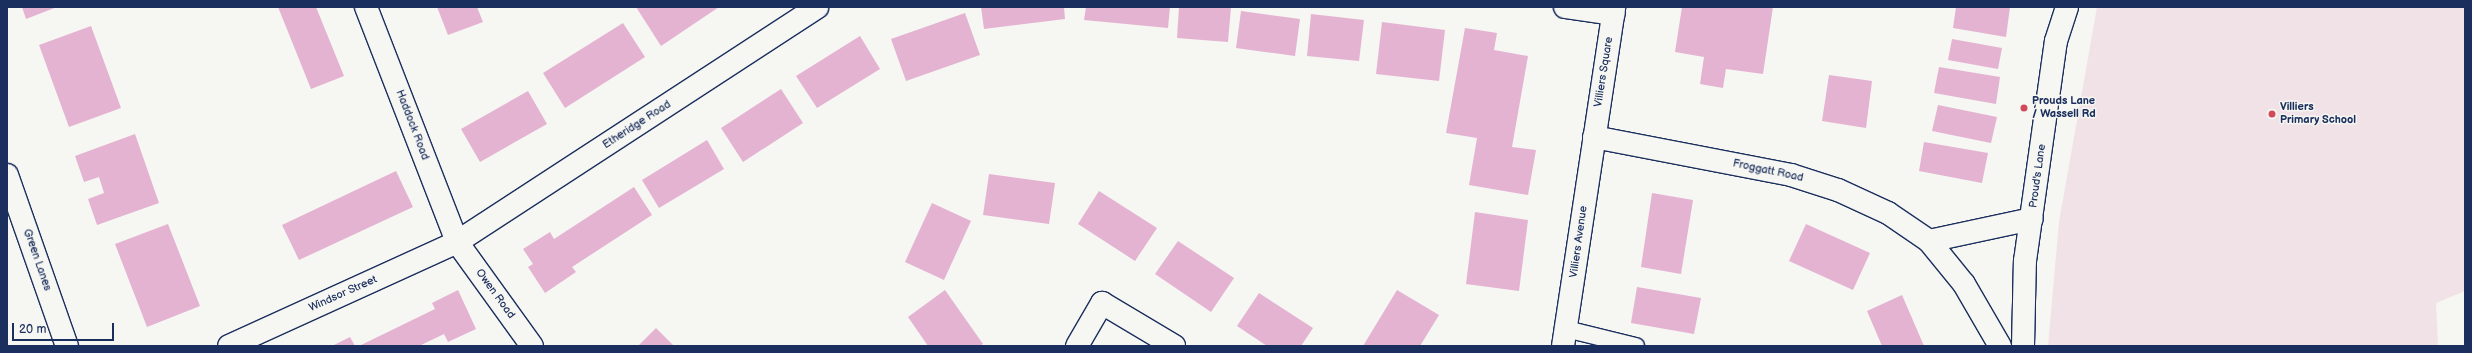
<!DOCTYPE html>
<html>
<head>
<meta charset="utf-8">
<style>
  body { margin:0 }
  #map { position:relative; width:2472px; height:353px; overflow:hidden; background:#f6f6f2; font-family:"Balsamiq Sans",sans-serif }
  div>[style] { position:absolute }
  .built>* { inset:0; background:#f1e2e8 }
  .building>* { inset:0; background:#e4b3d2 }
  .roads { filter:drop-shadow(1px 0 #1b2f5e) drop-shadow(-1px 0 #1b2f5e) drop-shadow(0 1px #1b2f5e) drop-shadow(0 -1px #1b2f5e) }
  .service>* { height:16px; margin:-8px; padding:0 8px; transform-origin:8px; border-radius:8px; background:#f6f6f2 }
  .minor>* { height:22px; margin:-11px; padding:0 11px; transform-origin:11px; border-radius:11px; background:#f6f6f2 }
  .tertiary>* { height:22px; margin:-11px; padding:0 11px; transform-origin:11px; border-radius:11px; background:#f6f6f2 }
  .dots>* { width:11px; height:11px; translate:-50% -50%; box-sizing:border-box; border:2px solid #f6f6f2; border-radius:50% }
  span { translate:-50% -50%; white-space:nowrap; text-align:center; line-height:1.15; -webkit-text-stroke:3px #f6f6f2; paint-order:stroke }
  .street-label { font-size:11px; color:#1b2f5e }
  .poi-label { font-size:11px; color:#1b2f5e; font-weight:700 }
  .left { translate:0 -50%; text-align:left }
  .frame { position:absolute; inset:0; border:8px solid #1b2f5e; pointer-events:none }
  .scale { position:absolute; left:12px; top:323px; width:102px; height:18px; box-sizing:border-box; border:2px solid #1b2f5e; border-top:0; padding-left:5px; font-size:12px; line-height:14px; white-space:nowrap; color:#1b2f5e; -webkit-text-stroke:3px #f6f6f2; paint-order:stroke }
</style>
</head>
<body>
<div id="map">
  <div class="built">
    <div style="clip-path:polygon(2097px 7px,2465px 7px,2465px 291px,2436px 303px,2438px 346px,2048px 346px,2059px 222px)"></div>
  </div>
  <div class="building">
    <div style="clip-path:polygon(22px 7px,57px 7px,26px 19px)"></div>
    <div style="clip-path:polygon(278px 7px,316px 7px,344px 76px,311px 89px)"></div>
    <div style="clip-path:polygon(437px 7px,477px 7px,483px 22px,448px 35px)"></div>
    <div style="clip-path:polygon(636px 7px,719px 7px,661px 46px)"></div>
    <div style="clip-path:polygon(981px 7px,1064px 7px,1065px 19px,984px 29px)"></div>
    <div style="clip-path:polygon(1086px 7px,1170px 7px,1168px 28px,1084px 20px)"></div>
    <div style="clip-path:polygon(1179px 7px,1231px 7px,1228px 42px,1177px 38px)"></div>
    <div style="clip-path:polygon(1682px 7px,1773px 7px,1763px 74px,1726px 69px,1723px 88px,1700px 84px,1704px 57px,1675px 52px)"></div>
    <div style="clip-path:polygon(1956px 7px,2010px 7px,2006px 37px,1953px 28px)"></div>
    <div style="clip-path:polygon(1241px 11px,1300px 19px,1295px 56px,1236px 48px)"></div>
    <div style="clip-path:polygon(965px 13px,980px 55px,906px 81px,891px 39px)"></div>
    <div style="clip-path:polygon(1311px 14px,1364px 20px,1359px 61px,1307px 56px)"></div>
    <div style="clip-path:polygon(1382px 22px,1445px 30px,1439px 81px,1376px 74px)"></div>
    <div style="clip-path:polygon(623px 23px,645px 57px,565px 108px,543px 73px)"></div>
    <div style="clip-path:polygon(91px 26px,121px 108px,69px 127px,39px 45px)"></div>
    <div style="clip-path:polygon(1465px 28px,1497px 33px,1494px 50px,1528px 56px,1512px 147px,1536px 150px,1528px 195px,1469px 185px,1477px 138px,1446px 133px)"></div>
    <div style="clip-path:polygon(860px 36px,880px 69px,817px 108px,796px 76px)"></div>
    <div style="clip-path:polygon(1952px 39px,2002px 48px,1998px 69px,1948px 60px)"></div>
    <div style="clip-path:polygon(1939px 67px,2000px 77px,1996px 104px,1934px 93px)"></div>
    <div style="clip-path:polygon(1829px 75px,1872px 81px,1866px 128px,1822px 121px)"></div>
    <div style="clip-path:polygon(781px 89px,803px 123px,743px 162px,721px 128px)"></div>
    <div style="clip-path:polygon(528px 91px,547px 124px,480px 162px,461px 129px)"></div>
    <div style="clip-path:polygon(1938px 105px,1997px 117px,1991px 143px,1932px 131px)"></div>
    <div style="clip-path:polygon(135px 134px,159px 203px,97px 225px,88px 199px,104px 193px,99px 177px,84px 182px,75px 156px)"></div>
    <div style="clip-path:polygon(707px 140px,724px 169px,659px 208px,642px 180px)"></div>
    <div style="clip-path:polygon(1924px 142px,1988px 153px,1982px 183px,1919px 171px)"></div>
    <div style="clip-path:polygon(396px 171px,413px 207px,299px 260px,282px 225px)"></div>
    <div style="clip-path:polygon(989px 174px,1055px 183px,1049px 224px,983px 215px)"></div>
    <div style="clip-path:polygon(634px 187px,652px 215px,572px 267px,576px 272px,545px 293px,528px 267px,533px 264px,523px 249px,550px 232px,554px 239px)"></div>
    <div style="clip-path:polygon(1099px 191px,1157px 228px,1135px 261px,1078px 224px)"></div>
    <div style="clip-path:polygon(1652px 193px,1693px 200px,1681px 274px,1641px 267px)"></div>
    <div style="clip-path:polygon(932px 203px,971px 221px,944px 280px,905px 262px)"></div>
    <div style="clip-path:polygon(1475px 212px,1528px 220px,1519px 291px,1466px 284px)"></div>
    <div style="clip-path:polygon(168px 224px,200px 306px,147px 327px,115px 244px)"></div>
    <div style="clip-path:polygon(1806px 224px,1870px 253px,1853px 290px,1789px 261px)"></div>
    <div style="clip-path:polygon(1178px 241px,1234px 278px,1211px 312px,1155px 274px)"></div>
    <div style="clip-path:polygon(1637px 287px,1701px 298px,1694px 334px,1631px 323px)"></div>
    <div style="clip-path:polygon(458px 290px,476px 329px,448px 342px,444px 334px,419px 346px,359px 346px,435px 309px,432px 303px)"></div>
    <div style="clip-path:polygon(945px 290px,983px 344px,980px 346px,928px 346px,908px 317px)"></div>
    <div style="clip-path:polygon(1397px 290px,1439px 315px,1420px 346px,1363px 346px)"></div>
    <div style="clip-path:polygon(1259px 293px,1313px 328px,1301px 346px,1267px 346px,1237px 326px)"></div>
    <div style="clip-path:polygon(1902px 295px,1924px 346px,1882px 346px,1867px 311px)"></div>
    <div style="clip-path:polygon(656px 328px,674px 346px,638px 346px)"></div>
    <div style="clip-path:polygon(350px 337px,355px 346px,332px 346px)"></div>
  </div>
  <div class="roads">
    <div class="service">
      <div style="left:1566px;top:329px;width:72px;rotate:13.7deg"></div>
    </div>
    <div class="minor">
      <div style="left:366px;top:7px;width:252px;rotate:68.8deg"></div>
      <div style="left:457px;top:242px;width:128px;rotate:54.2deg"></div>
      <div style="left:1565px;top:7px;width:49px;rotate:8.3deg"></div>
      <div style="left:1594px;top:137px;width:201px;rotate:10.9deg"></div>
      <div style="left:1791px;top:175px;width:49px;rotate:17.7deg"></div>
      <div style="left:1838px;top:190px;width:55px;rotate:24.7deg"></div>
      <div style="left:1888px;top:213px;width:50px;rotate:34.3deg"></div>
      <div style="left:1929px;top:241px;width:105px;rotate:-12.1deg"></div>
      <div style="left:7px;top:175px;width:181px;rotate:70.7deg"></div>
      <div style="left:1929px;top:241px;width:55px;rotate:50.9deg"></div>
      <div style="left:1964px;top:284px;width:72px;rotate:59.9deg"></div>
      <div style="left:229px;top:346px;width:251px;rotate:-24.5deg"></div>
      <div style="left:457px;top:242px;width:430px;rotate:-33.1deg"></div>
      <div style="left:1077px;top:346px;width:50px;rotate:-59.8deg"></div>
      <div style="left:1102px;top:303px;width:84px;rotate:30.8deg"></div>
      <div style="left:1563px;top:346px;width:343px;rotate:-81.4deg"></div>
    </div>
    <div class="tertiary">
      <div style="left:2023px;top:346px;width:85px;rotate:-88.7deg"></div>
      <div style="left:2025px;top:261px;width:222px;rotate:-82deg"></div>
      <div style="left:2056px;top:41px;width:36px;rotate:-72deg"></div>
    </div>
  </div>
  <div class="dots">
    <div style="left:2024px;top:108px;background:#d1495b"></div>
    <div style="left:2272px;top:114px;background:#d1495b"></div>
  </div>
  <div class="street-label">
    <span style="left:1604px;top:72px;rotate:-81deg">Villiers Square</span>
    <span style="left:412px;top:125px;rotate:69deg">Haddock Road</span>
    <span style="left:637px;top:125px;rotate:-33deg">Etheridge Road</span>
    <span style="left:1768px;top:171px;rotate:12deg">Froggatt Road</span>
    <span style="left:2038px;top:176px;rotate:-82deg">Proud's Lane</span>
    <span style="left:1579px;top:242px;rotate:-82deg">Villiers Avenue</span>
    <span style="left:37px;top:260px;rotate:71deg">Green Lanes</span>
    <span style="left:343px;top:294px;rotate:-24deg">Windsor Street</span>
    <span style="left:495px;top:294px;rotate:54deg">Owen Road</span>
  </div>
  <div class="poi-label">
    <span class="left" style="left:2032px;top:108px">Prouds Lane<br>/ Wassell Rd</span>
    <span class="left" style="left:2280px;top:114px">Villiers<br>Primary School</span>
  </div>
  <div class="frame"></div>
  <div class="scale">20 m</div>
</div>
</body>
</html>
